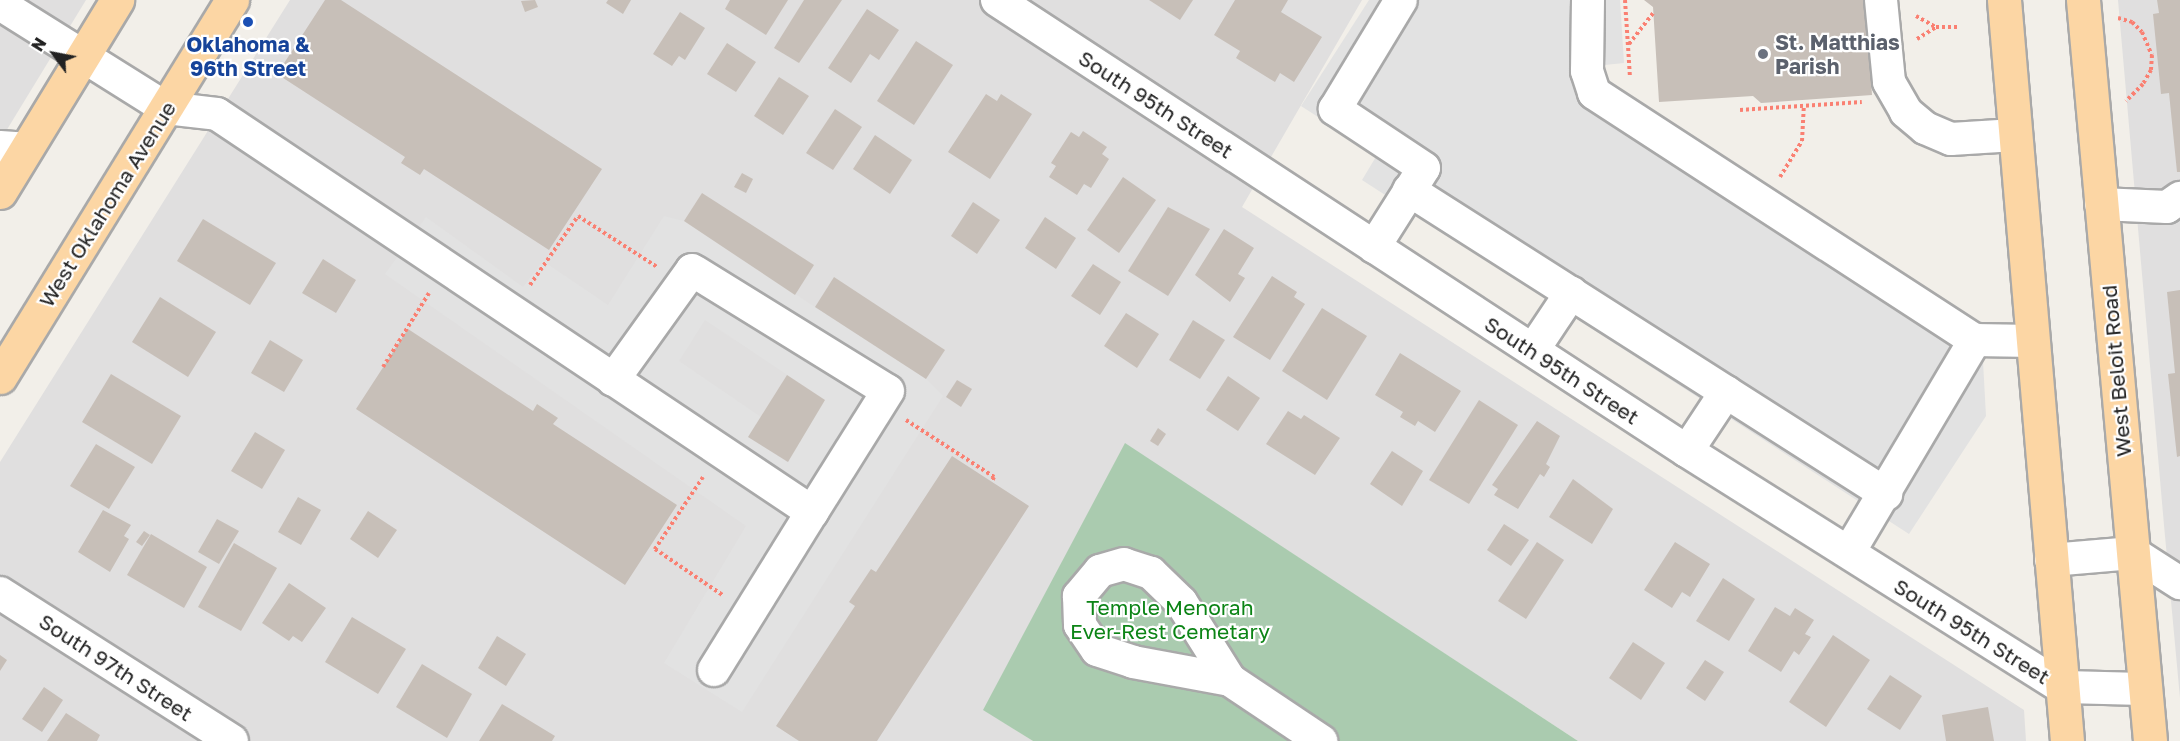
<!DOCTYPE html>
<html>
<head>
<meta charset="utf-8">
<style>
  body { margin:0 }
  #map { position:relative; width:2180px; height:741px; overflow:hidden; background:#f2efe9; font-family:"Golos Text",sans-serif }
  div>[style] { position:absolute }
  .residential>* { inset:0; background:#e0dfdf }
  .cemetery>* { inset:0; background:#aacbaf }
  .parking>* { inset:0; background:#e2e2e2 }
  .building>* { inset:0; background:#c7bfb8 }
  .path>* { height:4px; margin-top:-2px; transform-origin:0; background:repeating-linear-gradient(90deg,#fa8072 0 3px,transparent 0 6px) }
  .roads { filter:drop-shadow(2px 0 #a9a9a9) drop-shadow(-2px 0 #a9a9a9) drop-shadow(0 2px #a9a9a9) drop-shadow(0 -2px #a9a9a9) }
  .minor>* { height:32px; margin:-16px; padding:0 16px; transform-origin:16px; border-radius:16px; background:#fff }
  .major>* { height:33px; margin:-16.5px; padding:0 16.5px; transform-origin:16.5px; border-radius:16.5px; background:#fcd6a4 }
  .dots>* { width:16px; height:16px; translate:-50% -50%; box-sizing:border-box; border:3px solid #fff; border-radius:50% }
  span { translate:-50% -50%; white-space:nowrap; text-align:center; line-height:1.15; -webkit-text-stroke:4.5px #fff; paint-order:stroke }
  .worship-label { font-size:21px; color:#5b616d; font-weight:700 }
  .left { translate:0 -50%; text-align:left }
  .transit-label { font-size:21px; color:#164399; font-weight:700 }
  .street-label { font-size:21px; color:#222 }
  .park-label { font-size:21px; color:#0c8416 }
  .north { position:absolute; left:24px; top:24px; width:60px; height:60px; -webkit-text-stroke:4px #fff; paint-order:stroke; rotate:302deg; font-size:16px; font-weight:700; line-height:24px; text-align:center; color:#222 }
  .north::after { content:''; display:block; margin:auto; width:21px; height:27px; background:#222; clip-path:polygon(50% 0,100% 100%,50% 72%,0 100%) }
</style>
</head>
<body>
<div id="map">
  <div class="residential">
    <div style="clip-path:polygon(0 0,86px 0,0 141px)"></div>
    <div style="clip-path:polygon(290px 0,1362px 0,1242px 207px,2024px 710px,2026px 741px,1578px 741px,1125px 444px,984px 710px,1033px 741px,0 741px,0 462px)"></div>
    <div style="clip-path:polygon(2118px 0,2180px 0,2180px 698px,2164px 525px)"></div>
  </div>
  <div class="cemetery">
    <div style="clip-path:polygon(1125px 443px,1578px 741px,1033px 741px,983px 710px)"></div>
  </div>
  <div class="parking">
    <div style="clip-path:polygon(1369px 0,1620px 0,1624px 63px,1595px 66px,1597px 76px,1981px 325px,1986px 416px,1909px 534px,1362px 180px,1377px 155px,1301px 106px)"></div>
    <div style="clip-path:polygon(evenodd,664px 216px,684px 221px,815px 307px,926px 379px,943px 396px,742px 712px,664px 663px,746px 526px,385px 274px,426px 217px,523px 287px,543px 261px,608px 305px,664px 216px,705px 320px,825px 400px,787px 462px,749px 437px,761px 417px,679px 361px,705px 320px)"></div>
  </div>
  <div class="building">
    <div style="clip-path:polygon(325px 0,341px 0,602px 169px,549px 250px,424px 169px,420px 175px,401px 163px,405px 157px,277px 74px)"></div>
    <div style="clip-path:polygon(535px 0,538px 7px,525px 12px,521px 1px)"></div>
    <div style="clip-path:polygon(608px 0,631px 0,623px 14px,606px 3px)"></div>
    <div style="clip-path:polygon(730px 0,788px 0,766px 35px,725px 9px)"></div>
    <div style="clip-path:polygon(804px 0,842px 0,799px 63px,774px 48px)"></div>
    <div style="clip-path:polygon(1149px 0,1193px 0,1180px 20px)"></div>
    <div style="clip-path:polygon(1235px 0,1288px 0,1281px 12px,1322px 37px,1294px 82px,1280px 73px,1275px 82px,1236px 58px,1240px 51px,1214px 35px)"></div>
    <div style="clip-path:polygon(1644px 0,1866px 0,1872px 95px,1761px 103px,1753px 96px,1659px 102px,1653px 7px)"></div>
    <div style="clip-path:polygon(2157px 0,2180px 0,2180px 172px,2177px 172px,2169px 93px,2161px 94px,2153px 14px,2159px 13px)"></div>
    <div style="clip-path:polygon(867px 9px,899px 30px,879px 60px,870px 54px,851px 83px,828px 68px)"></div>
    <div style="clip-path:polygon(680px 12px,705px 28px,685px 60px,679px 56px,672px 66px,653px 54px)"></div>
    <div style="clip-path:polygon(916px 41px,953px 65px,914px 125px,877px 101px)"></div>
    <div style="clip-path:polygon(727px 43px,756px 62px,736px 92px,707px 74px)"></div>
    <div style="clip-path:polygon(779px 77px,809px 96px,783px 135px,754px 116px)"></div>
    <div style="clip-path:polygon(986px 94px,997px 101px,1001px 94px,1032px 114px,990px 179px,948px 152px)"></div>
    <div style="clip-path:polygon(835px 109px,862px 127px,833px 170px,806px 153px)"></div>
    <div style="clip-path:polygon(1083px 131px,1107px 147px,1102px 154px,1109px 159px,1091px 188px,1084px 184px,1077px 195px,1049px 177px,1056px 166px,1051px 163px,1071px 132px,1079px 137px)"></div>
    <div style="clip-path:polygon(875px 135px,912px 160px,890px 194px,853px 169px)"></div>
    <div style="clip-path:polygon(742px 173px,753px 179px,746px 193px,734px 187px)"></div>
    <div style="clip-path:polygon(1123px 177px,1156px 200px,1119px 253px,1087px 230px)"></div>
    <div style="clip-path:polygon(702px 193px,814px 265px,795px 295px,684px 221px)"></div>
    <div style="clip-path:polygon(973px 202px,1000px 220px,977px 254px,951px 236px)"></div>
    <div style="clip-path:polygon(1168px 207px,1210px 229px,1168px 296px,1128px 271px)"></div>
    <div style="clip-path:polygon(1045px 217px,1076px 238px,1056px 269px,1025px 248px)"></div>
    <div style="clip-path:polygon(203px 219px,276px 263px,250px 305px,177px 261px)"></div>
    <div style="clip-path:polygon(1224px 229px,1254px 248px,1238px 274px,1245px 278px,1230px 302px,1195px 275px)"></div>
    <div style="clip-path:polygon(323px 259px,356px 280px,336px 313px,302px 293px)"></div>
    <div style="clip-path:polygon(1093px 264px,1121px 282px,1100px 315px,1071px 296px)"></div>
    <div style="clip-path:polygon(1272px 276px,1297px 292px,1294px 297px,1305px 304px,1270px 360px,1233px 337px)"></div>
    <div style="clip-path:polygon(834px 277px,945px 350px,926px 379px,815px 307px)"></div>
    <div style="clip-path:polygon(2180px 290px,2180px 456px,2177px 457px,2168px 374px,2175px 373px,2167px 292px)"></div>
    <div style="clip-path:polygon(160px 297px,216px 332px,188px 377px,132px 342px)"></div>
    <div style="clip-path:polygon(1322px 308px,1367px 336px,1327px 400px,1282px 371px)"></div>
    <div style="clip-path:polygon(1126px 313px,1159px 334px,1137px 368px,1104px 346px)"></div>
    <div style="clip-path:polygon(1193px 320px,1225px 340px,1200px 379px,1169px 360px)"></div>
    <div style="clip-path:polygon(408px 329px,533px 411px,537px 404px,558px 418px,553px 424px,677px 505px,625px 585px,356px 409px)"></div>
    <div style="clip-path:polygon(270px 340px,303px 360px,284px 392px,251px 373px)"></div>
    <div style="clip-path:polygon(1400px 353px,1461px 391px,1435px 432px,1418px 421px,1415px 426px,1400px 417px,1403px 412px,1375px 395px)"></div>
    <div style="clip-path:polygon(111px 374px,181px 416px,152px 464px,82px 422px)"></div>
    <div style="clip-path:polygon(787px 375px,825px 400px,788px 462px,748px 437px)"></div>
    <div style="clip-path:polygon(1228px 376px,1260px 398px,1238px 431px,1206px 410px)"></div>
    <div style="clip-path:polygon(957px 380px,972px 389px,961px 407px,946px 397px)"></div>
    <div style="clip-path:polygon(1479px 400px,1518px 425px,1469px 504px,1429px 480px)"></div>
    <div style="clip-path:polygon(1288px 411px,1301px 419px,1304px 415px,1340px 438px,1315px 475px,1266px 444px)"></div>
    <div style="clip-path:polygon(1537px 421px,1560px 436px,1546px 464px,1550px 467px,1544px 477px,1540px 474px,1518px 509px,1494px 495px,1498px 489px,1492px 485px)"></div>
    <div style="clip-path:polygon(1158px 428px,1166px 434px,1158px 446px,1150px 441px)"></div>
    <div style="clip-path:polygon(255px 432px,285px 450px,262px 489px,231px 471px)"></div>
    <div style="clip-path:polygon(96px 444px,135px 467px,109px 509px,70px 486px)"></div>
    <div style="clip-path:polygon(1392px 451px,1423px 471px,1402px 506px,1370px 484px)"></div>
    <div style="clip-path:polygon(952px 456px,1029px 506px,877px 741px,799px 741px,776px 726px,855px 606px,849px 602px,871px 569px,876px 572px)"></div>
    <div style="clip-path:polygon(1573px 479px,1613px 509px,1592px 544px,1549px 517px)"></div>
    <div style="clip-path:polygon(298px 497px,321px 510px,301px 545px,278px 532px)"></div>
    <div style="clip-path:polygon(103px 510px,131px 525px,124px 536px,129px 539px,110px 572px,78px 552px)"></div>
    <div style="clip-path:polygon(368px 511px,397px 530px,378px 558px,350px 539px)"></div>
    <div style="clip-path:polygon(217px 519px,239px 531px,219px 564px,198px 552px)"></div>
    <div style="clip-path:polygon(1504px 524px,1529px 540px,1511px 566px,1487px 550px)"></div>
    <div style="clip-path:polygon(144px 531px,150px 535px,142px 546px,136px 542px)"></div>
    <div style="clip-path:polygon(151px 534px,207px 567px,184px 608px,127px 575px)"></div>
    <div style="clip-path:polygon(1537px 542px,1564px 560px,1526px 619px,1498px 601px)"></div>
    <div style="clip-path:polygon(1675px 542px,1710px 564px,1690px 597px,1682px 592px,1672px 608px,1644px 590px)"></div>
    <div style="clip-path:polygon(234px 543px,277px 568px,241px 631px,198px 607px)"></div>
    <div style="clip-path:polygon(1723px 578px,1755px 599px,1729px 641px,1696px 621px)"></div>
    <div style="clip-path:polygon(289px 583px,326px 608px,302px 642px,293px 636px,289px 641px,262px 623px)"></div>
    <div style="clip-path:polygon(1775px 607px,1790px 616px,1795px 608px,1814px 620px,1805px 634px,1811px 637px,1799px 655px,1794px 651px,1781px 672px,1748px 651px)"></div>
    <div style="clip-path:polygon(352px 617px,406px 649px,378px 694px,325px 662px)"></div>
    <div style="clip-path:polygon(1833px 635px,1870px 660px,1826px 727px,1789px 702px)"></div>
    <div style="clip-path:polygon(497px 636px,526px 654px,506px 686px,478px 668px)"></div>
    <div style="clip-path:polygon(1633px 642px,1665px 663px,1641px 700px,1609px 678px)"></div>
    <div style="clip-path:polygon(0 655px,7px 660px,0 671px)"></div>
    <div style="clip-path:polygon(1705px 660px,1724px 672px,1705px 701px,1686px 688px)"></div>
    <div style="clip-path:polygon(422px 664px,472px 694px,447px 738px,396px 707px)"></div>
    <div style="clip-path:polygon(1890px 675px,1922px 696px,1900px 730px,1867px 709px)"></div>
    <div style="clip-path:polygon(44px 687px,63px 700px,42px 732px,22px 719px)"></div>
    <div style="clip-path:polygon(502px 704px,555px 736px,552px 741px,479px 741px)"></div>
    <div style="clip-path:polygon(1988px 707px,1994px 741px,1946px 741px,1942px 715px)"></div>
    <div style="clip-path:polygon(66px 713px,100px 735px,97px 741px,47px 741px)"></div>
  </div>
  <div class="path">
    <div style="left:1625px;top:0;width:77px;rotate:86.3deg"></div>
    <div style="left:1916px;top:16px;width:23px;rotate:29deg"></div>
    <div style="left:1936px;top:27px;width:22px"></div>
    <div style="left:2118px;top:18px;width:15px;rotate:16deg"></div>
    <div style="left:2132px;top:22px;width:14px;rotate:45deg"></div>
    <div style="left:2142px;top:32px;width:25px;rotate:67deg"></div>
    <div style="left:2152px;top:55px;width:15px;rotate:94deg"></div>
    <div style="left:2151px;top:70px;width:16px;rotate:120deg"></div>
    <div style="left:2143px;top:84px;width:24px;rotate:135deg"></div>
    <div style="left:1917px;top:39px;width:22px;rotate:-32deg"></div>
    <div style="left:1629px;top:44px;width:39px;rotate:-52deg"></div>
    <div style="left:1740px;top:110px;width:122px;rotate:-3.8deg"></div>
    <div style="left:1780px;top:177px;width:42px;rotate:-58.6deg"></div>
    <div style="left:1802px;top:141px;width:35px;rotate:-87deg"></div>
    <div style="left:530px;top:285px;width:84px;rotate:-55.2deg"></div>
    <div style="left:578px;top:216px;width:94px;rotate:32.8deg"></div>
    <div style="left:383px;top:367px;width:87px;rotate:-58.1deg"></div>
    <div style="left:906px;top:420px;width:105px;rotate:32.9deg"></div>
    <div style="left:994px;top:477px;width:4px;rotate:117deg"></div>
    <div style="left:703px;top:477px;width:87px;rotate:123.7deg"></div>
    <div style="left:655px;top:549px;width:83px;rotate:34.3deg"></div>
  </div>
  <div class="roads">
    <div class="minor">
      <div style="left:997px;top:0;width:824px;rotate:33.17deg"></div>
      <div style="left:1687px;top:451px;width:443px;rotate:32.2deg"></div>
      <div style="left:2062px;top:687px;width:84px;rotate:1.4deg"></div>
      <div style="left:1588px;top:0;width:71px;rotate:90.8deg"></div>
      <div style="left:1587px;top:71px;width:23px;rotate:72deg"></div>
      <div style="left:1594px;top:93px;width:454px;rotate:33deg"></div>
      <div style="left:1975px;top:340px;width:58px;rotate:1deg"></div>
      <div style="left:1881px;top:0;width:82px;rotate:84.4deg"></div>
      <div style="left:1889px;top:82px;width:34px;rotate:60deg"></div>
      <div style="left:1906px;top:112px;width:25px;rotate:40deg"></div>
      <div style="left:1925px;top:128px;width:28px;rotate:23deg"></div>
      <div style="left:1951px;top:139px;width:64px;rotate:-3.6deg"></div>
      <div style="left:0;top:4px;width:196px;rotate:32.1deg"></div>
      <div style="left:166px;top:108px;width:51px;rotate:6.7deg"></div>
      <div style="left:217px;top:114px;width:716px;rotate:33.78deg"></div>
      <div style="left:812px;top:512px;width:186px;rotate:121.8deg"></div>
      <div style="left:0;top:147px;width:26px;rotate:4deg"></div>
      <div style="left:1409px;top:190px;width:566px;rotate:32.51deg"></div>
      <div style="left:2101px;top:204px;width:66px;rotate:2.6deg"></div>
      <div style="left:2167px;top:207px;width:16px;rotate:-35deg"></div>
      <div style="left:1374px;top:247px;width:93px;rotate:-57.7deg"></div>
      <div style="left:1424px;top:168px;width:107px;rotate:-146.5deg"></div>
      <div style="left:1335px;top:109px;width:127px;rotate:-58.8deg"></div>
      <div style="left:1533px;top:350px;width:69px;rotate:-56.3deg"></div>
      <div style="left:613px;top:380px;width:135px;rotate:-54.3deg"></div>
      <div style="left:692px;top:270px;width:230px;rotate:31.7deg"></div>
      <div style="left:888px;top:391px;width:143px;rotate:122.1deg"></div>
      <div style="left:1687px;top:451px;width:71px;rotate:-56.5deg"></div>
      <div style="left:1849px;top:552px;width:247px;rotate:-59.3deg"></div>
      <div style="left:2051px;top:560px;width:82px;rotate:-4.9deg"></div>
      <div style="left:2133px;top:553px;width:56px;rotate:32.6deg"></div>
      <div style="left:0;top:593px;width:275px;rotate:32.5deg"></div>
      <div style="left:1230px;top:680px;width:92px;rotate:-122.1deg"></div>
      <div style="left:1181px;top:602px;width:42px;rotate:-136deg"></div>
      <div style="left:1151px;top:573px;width:28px;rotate:-162deg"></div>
      <div style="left:1124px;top:564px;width:25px;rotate:164deg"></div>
      <div style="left:1100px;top:571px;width:33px;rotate:130deg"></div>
      <div style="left:1079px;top:596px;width:29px;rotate:88deg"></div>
      <div style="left:1080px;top:625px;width:30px;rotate:56deg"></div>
      <div style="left:1097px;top:650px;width:38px;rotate:18deg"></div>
      <div style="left:1133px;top:662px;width:99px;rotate:10.5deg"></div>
      <div style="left:1230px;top:680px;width:110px;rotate:33.8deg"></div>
    </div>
    <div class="major">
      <div style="left:2004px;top:0;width:744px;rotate:85.14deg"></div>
      <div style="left:2083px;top:0;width:744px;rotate:84.83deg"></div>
      <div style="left:0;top:192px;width:225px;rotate:-58.6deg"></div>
      <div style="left:0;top:377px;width:443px;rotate:-58.4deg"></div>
    </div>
  </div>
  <div class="dots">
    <div style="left:248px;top:22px;background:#1a4fb4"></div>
    <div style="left:1763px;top:54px;background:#6b7280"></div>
  </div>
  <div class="worship-label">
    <span class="left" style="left:1775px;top:54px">St. Matthias<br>Parish</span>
  </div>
  <div class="transit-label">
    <span style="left:248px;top:56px">Oklahoma &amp;<br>96th Street</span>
  </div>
  <div class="street-label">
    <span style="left:1156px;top:104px;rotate:33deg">South 95th Street</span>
    <span style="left:107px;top:204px;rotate:-58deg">West Oklahoma Avenue</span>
    <span style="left:1562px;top:370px;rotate:33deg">South 95th Street</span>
    <span style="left:2116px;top:371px;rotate:-95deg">West Beloit Road</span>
    <span style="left:1972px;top:631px;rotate:32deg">South 95th Street</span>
    <span style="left:116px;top:667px;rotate:33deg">South 97th Street</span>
  </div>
  <div class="park-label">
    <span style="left:1170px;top:619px">Temple Menorah<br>Ever-Rest Cemetary</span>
  </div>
  <div class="north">N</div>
</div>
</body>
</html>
